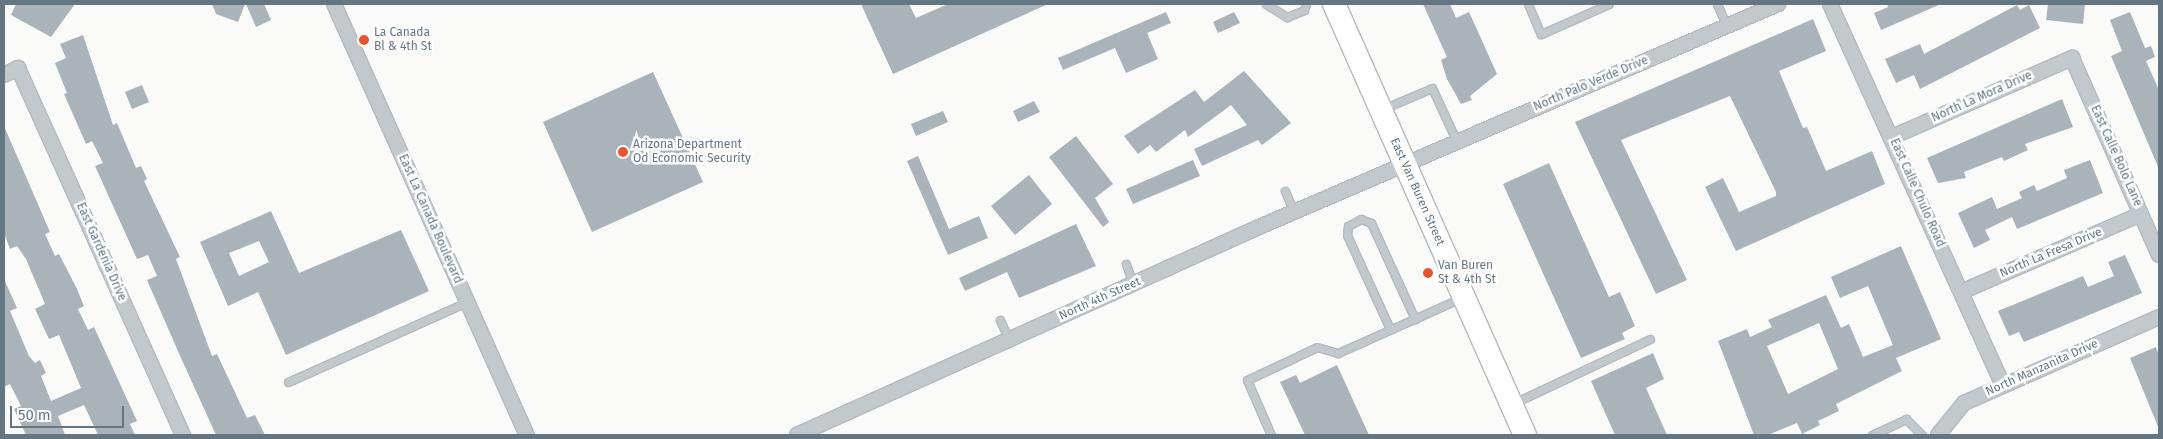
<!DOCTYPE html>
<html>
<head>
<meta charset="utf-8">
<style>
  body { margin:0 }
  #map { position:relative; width:2163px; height:439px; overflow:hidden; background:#fafaf8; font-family:"Fira Sans",sans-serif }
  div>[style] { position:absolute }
  .building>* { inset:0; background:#aab3b9 }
  .roads { filter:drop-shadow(1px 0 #b5babe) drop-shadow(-1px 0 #b5babe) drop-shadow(0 1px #b5babe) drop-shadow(0 -1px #b5babe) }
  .service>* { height:7px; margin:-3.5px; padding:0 3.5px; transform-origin:3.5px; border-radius:3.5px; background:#c3c8cc }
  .minor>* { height:14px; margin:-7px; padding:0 7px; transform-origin:7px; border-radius:7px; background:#c3c8cc }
  .primary>* { height:22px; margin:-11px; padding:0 11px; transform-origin:11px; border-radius:11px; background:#fff }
  .dots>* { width:14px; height:14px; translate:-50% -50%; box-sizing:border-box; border:2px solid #fff; border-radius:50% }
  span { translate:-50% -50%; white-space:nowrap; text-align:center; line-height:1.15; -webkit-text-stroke:5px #fff; paint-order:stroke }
  .poi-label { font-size:12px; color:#657683 }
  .left { translate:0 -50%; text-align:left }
  .street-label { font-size:12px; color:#657683 }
  .frame { position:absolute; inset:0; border:5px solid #657683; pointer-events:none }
  .scale { position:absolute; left:10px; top:406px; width:114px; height:22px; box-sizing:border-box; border:2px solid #657683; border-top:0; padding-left:6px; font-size:15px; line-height:18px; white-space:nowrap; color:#657683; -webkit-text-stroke:4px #fff; paint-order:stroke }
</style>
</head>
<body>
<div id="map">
  <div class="building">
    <div style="clip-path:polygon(16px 4px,75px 4px,51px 37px,11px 15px)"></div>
    <div style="clip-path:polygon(212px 4px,245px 4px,238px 22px,216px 14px)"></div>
    <div style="clip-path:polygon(246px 4px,264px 4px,271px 20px,256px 27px)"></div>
    <div style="clip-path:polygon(861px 4px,909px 4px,916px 18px,948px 4px,1048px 4px,893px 74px)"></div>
    <div style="clip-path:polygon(1423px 4px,1450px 4px,1456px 18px,1469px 12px,1497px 74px,1470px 96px,1472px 100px,1461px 104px,1447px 79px,1441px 60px,1447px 57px)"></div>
    <div style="clip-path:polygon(1887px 4px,1941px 4px,1881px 30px,1874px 13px,1888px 7px)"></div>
    <div style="clip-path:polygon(2048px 4px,2085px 4px,2083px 24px,2046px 20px)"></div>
    <div style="clip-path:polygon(2017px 5px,2020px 10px,2029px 5px,2040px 28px,1920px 89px,1914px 75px,1896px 83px,1885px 59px,1920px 44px,1924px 54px)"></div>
    <div style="clip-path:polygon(1166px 12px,1171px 23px,1147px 33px,1158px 59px,1126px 73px,1115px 48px,1063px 70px,1058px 58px)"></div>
    <div style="clip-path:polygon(1234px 12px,1240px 23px,1218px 33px,1213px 22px)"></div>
    <div style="clip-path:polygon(2130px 12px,2145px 48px,2151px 46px,2155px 57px,2146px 61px,2159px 90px,2159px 169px,2111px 56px,2122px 51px,2110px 20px)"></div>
    <div style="clip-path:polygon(1813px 19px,1826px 51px,1779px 71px,1803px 128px,1807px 127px,1826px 171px,1872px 151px,1885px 184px,1736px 251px,1705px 187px,1723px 178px,1739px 212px,1776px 196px,1776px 192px,1730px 96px,1621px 140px,1687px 280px,1656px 294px,1575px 122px)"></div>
    <div style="clip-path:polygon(83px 35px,113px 125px,117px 123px,136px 168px,141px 166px,147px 179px,144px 181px,180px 257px,176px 259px,212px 356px,217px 354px,247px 418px,255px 415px,265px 435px,216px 435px,181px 358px,147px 280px,157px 276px,148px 255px,137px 259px,95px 166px,103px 163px,92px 141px,86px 144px,64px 94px,67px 93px,55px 63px,66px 58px,60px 44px)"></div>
    <div style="clip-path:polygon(1244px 71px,1291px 123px,1262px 145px,1258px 140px,1202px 166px,1194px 149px,1247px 125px,1231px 105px,1188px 137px,1185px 130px,1156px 152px,1150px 145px,1138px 154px,1124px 136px,1195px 90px,1204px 102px)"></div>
    <div style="clip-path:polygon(653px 72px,703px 182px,592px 232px,543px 122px)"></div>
    <div style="clip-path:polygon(142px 85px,149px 102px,132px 109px,125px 92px)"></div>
    <div style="clip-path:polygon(2062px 99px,2073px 127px,2025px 144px,2028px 150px,2004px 161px,2002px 157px,1964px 172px,1966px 178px,1938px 183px,1927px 158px)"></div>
    <div style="clip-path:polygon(1034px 101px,1040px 112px,1018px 122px,1013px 111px)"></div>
    <div style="clip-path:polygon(943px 111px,948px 122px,916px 136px,911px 124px)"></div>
    <div style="clip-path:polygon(4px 126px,50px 232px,45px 234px,55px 256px,59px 254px,77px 289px,84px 306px,78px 309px,88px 330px,94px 327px,137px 421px,130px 424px,135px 435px,98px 435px,84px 405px,58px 416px,65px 435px,26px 435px,14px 409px,21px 406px,10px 384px,4px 387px,4px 279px,17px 308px,10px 311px,29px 356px,35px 363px,40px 360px,46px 373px,41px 376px,51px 401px,81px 388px,59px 335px,49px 339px,35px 309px,45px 304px,26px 259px,17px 246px,10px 249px,4px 233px)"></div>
    <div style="clip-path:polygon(1076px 136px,1113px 184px,1095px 198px,1109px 222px,1103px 227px,1049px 157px)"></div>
    <div style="clip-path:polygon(918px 156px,949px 229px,979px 216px,988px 238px,948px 255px,907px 161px)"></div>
    <div style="clip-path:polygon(1193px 160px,1200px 176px,1133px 204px,1126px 189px)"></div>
    <div style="clip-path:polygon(2090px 160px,2103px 193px,2017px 229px,2012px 217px,1985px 230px,1990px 240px,1974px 248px,1958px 213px,1992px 197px,1997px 209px,2022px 198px,2019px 192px,2034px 185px,2037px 191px,2067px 178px,2064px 170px)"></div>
    <div style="clip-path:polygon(1549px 163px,1609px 297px,1620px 292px,1635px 326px,1622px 333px,1625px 339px,1581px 358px,1503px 184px)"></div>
    <div style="clip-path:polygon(1029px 175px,1052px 204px,1015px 235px,991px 206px)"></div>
    <div style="clip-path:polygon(evenodd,271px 211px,299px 273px,401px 230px,429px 291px,286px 355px,258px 292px,228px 306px,200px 242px,271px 211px,259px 241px,269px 262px,239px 276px,229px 253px,259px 241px)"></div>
    <div style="clip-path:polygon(1076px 224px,1096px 266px,1019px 298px,1007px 272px,965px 291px,959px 278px)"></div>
    <div style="clip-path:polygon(evenodd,1901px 246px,1941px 339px,1896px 358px,1902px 371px,1836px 404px,1839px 411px,1818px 421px,1820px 425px,1802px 434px,1797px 423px,1768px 435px,1754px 435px,1718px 341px,1747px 329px,1750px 337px,1772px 327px,1768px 320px,1826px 295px,1841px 328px,1849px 324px,1863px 357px,1893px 345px,1868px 286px,1840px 298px,1831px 277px,1901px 246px,1819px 323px,1838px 369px,1788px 394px,1767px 346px,1819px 323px)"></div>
    <div style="clip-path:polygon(2125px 255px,2142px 293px,2024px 342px,2019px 332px,2009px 336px,1998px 311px,2083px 276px,2088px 287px,2114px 276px,2108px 262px)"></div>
    <div style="clip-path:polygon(2156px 347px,2159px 356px,2159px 429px,2130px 358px)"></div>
    <div style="clip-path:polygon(1653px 353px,1664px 379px,1646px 388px,1667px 435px,1615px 435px,1591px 381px)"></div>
    <div style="clip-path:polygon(1337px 365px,1369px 435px,1305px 435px,1280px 382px,1296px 375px,1300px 383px)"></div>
  </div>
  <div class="roads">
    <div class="service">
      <div style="left:1266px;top:4px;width:25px;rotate:32deg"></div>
      <div style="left:1287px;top:17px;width:18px;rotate:-22deg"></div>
      <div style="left:1304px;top:10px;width:6px;rotate:-72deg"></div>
      <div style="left:1528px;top:4px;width:33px;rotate:67deg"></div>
      <div style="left:1541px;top:34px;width:74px;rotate:-23.8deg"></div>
      <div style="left:1717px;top:4px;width:24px;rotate:66deg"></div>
      <div style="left:1383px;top:109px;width:53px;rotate:-23.2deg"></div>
      <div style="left:1432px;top:88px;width:60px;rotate:65.2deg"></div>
      <div style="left:1285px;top:191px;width:23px;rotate:67deg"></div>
      <div style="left:1126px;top:264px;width:21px;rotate:71deg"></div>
      <div style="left:1000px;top:320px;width:22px;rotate:66deg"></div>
      <div style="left:1390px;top:329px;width:103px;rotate:-114.6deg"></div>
      <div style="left:1347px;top:235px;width:9px;rotate:-84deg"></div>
      <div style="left:1348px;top:226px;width:15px;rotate:-28deg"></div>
      <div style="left:1361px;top:219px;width:11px;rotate:22deg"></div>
      <div style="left:1371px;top:223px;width:106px;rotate:65.4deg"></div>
      <div style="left:288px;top:382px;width:196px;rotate:-24.1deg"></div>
      <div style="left:1514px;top:403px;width:150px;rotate:-25.2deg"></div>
      <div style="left:1271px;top:435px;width:60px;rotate:-113.6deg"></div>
      <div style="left:1247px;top:380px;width:77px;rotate:-25.2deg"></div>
      <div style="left:1317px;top:347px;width:22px;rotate:16deg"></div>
      <div style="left:1338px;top:353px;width:135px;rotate:-24.1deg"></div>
      <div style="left:1872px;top:435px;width:38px;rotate:-25deg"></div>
      <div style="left:1906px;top:419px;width:23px;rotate:45deg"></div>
    </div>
    <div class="minor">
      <div style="left:334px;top:4px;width:472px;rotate:65.9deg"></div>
      <div style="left:1830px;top:4px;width:417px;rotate:65.6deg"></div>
      <div style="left:4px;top:75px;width:16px;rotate:-27deg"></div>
      <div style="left:18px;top:68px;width:402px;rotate:65.8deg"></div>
      <div style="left:1892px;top:137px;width:197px;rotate:-23.7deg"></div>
      <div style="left:2072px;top:58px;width:215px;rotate:66.2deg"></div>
      <div style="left:1961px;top:292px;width:196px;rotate:-23.4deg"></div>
      <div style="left:797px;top:435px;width:507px;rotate:-24.24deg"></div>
      <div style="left:1259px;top:227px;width:565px;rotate:-23.25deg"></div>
      <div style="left:1938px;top:435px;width:41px;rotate:-50.9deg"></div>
      <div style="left:1964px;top:403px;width:213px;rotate:-23.8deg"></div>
    </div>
    <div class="primary">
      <div style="left:1334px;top:4px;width:471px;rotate:66.1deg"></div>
    </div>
  </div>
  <div class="dots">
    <div style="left:364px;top:40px;background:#e4572e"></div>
    <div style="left:623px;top:152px;background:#e4572e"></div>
    <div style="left:1428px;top:273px;background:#e4572e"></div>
  </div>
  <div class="poi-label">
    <span class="left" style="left:374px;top:40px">La Canada<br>Bl &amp; 4th St</span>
    <span class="left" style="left:633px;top:152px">Arizona Department<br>Od Economic Security</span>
    <span class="left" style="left:1438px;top:273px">Van Buren<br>St &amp; 4th St</span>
  </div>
  <div class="street-label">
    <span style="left:1591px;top:84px;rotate:-23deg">North Palo Verde Drive</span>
    <span style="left:1982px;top:97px;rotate:-24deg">North La Mora Drive</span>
    <span style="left:2116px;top:156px;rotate:66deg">East Calle Bolo Lane</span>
    <span style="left:1417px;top:192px;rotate:66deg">East Van Buren Street</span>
    <span style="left:1917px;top:193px;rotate:66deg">East Calle Chulo Road</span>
    <span style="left:430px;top:219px;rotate:66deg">East La Canada Boulevard</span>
    <span style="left:101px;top:252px;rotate:66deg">East Gardenia Drive</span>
    <span style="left:2051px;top:253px;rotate:-23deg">North La Fresa Drive</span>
    <span style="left:1100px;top:299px;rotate:-24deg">North 4th Street</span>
    <span style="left:2042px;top:368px;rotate:-24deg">North Manzanita Drive</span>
  </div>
  <div class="frame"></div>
  <div class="scale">50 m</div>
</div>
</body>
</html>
